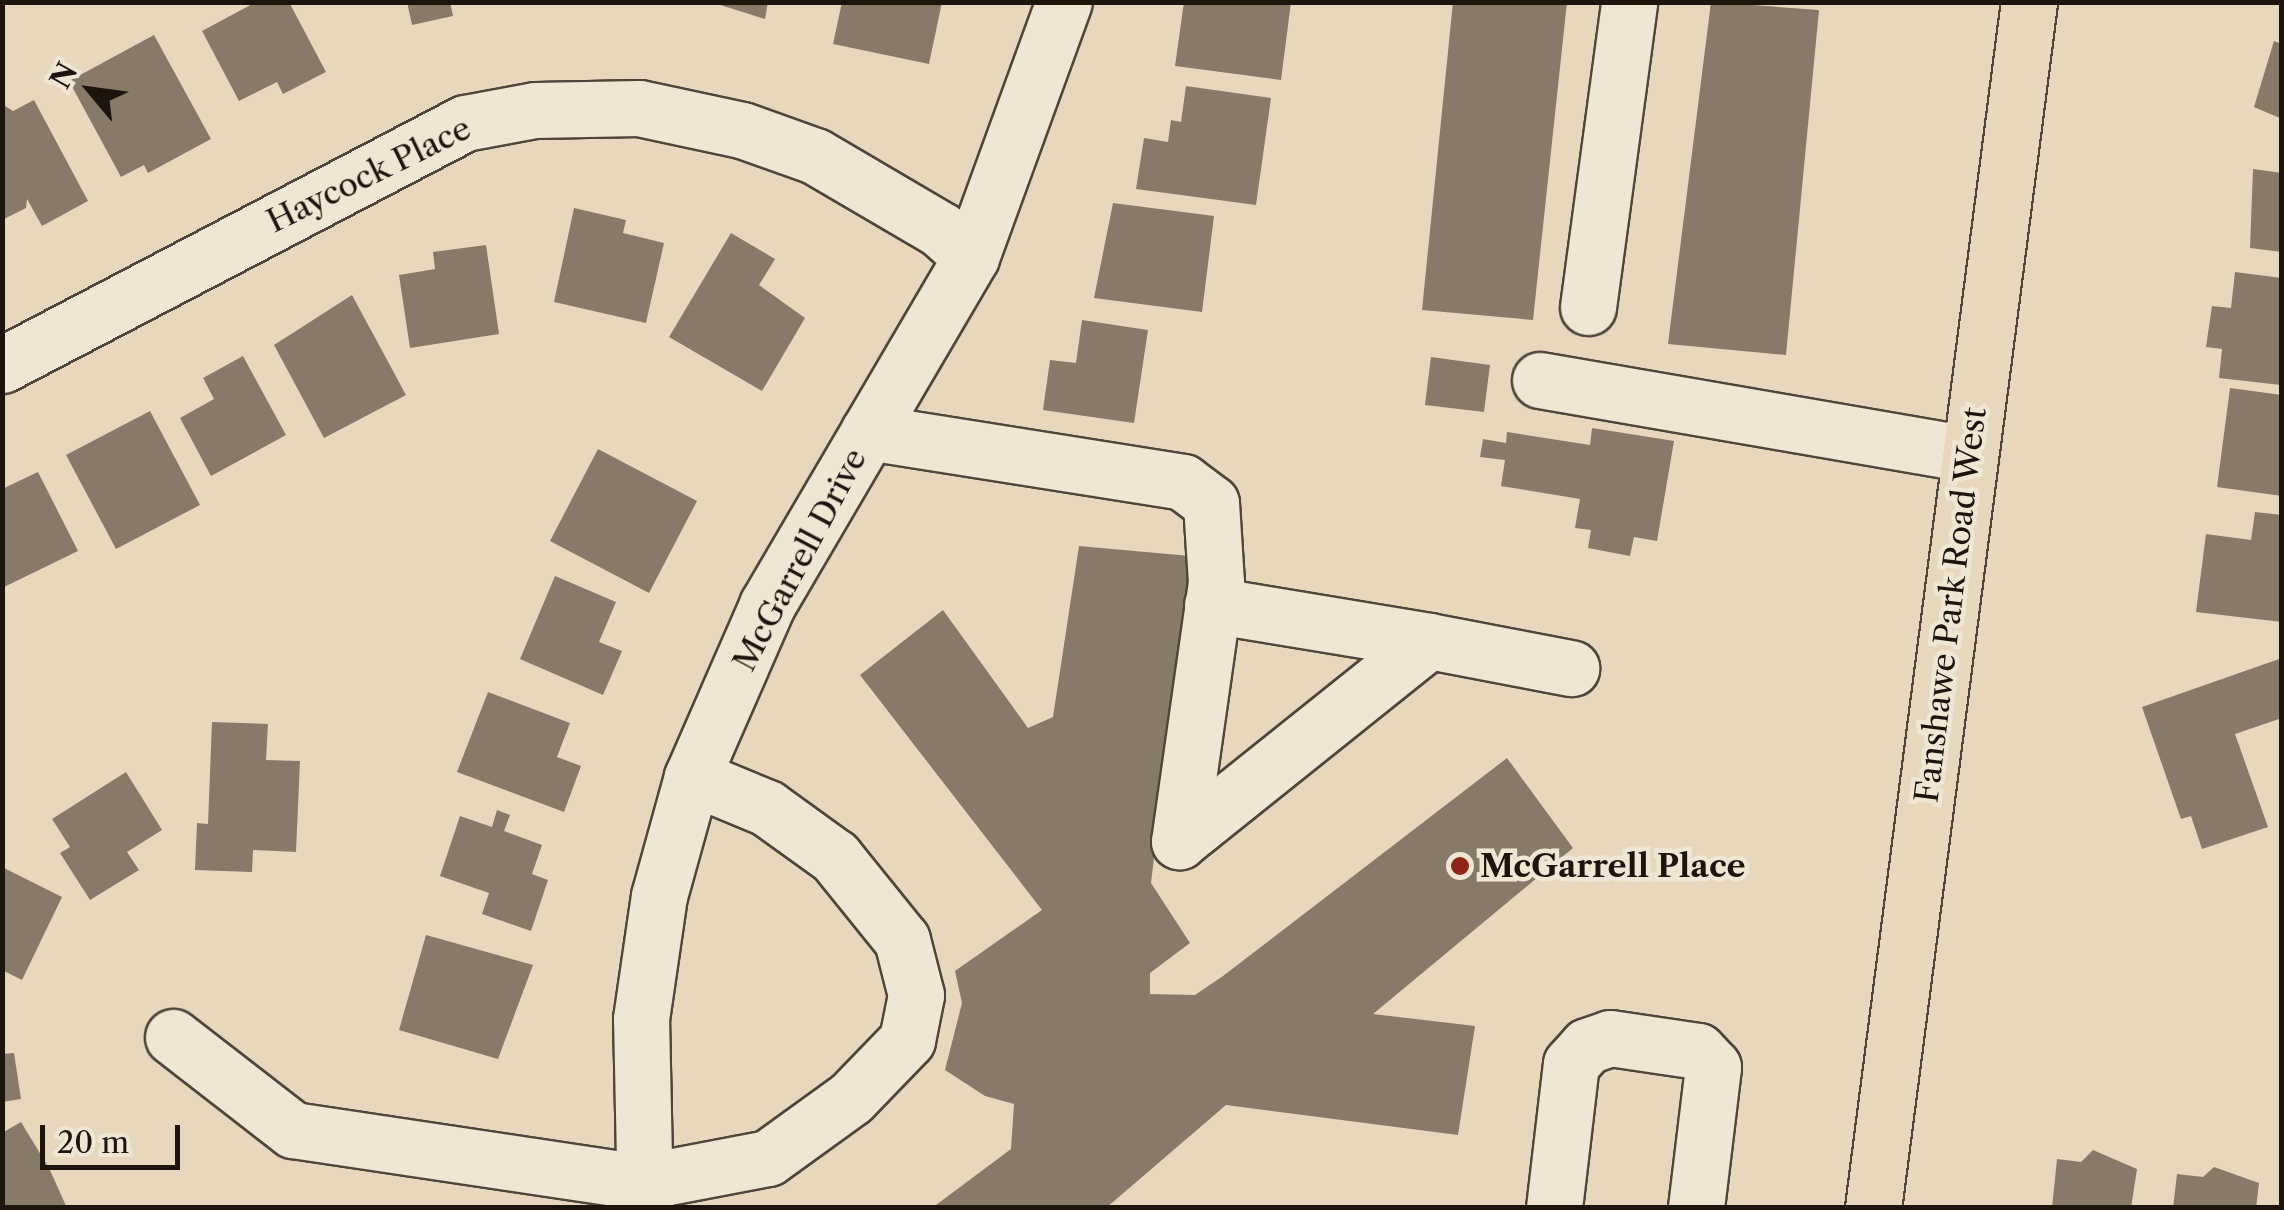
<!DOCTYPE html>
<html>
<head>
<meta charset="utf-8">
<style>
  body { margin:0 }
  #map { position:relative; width:2284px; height:1210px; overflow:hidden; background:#e7d8bd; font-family:"Libre Caslon Text",serif }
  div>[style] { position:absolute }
  .building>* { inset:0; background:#877a69 }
  .roads { filter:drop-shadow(2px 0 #50453a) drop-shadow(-2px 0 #50453a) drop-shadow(0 2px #50453a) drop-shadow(0 -2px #50453a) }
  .minor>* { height:55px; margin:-27.5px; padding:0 27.5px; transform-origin:27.5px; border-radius:27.5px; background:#efe6d4 }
  .major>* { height:55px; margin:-27.5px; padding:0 27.5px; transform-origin:27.5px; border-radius:27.5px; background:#e7d8bd }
  .dots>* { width:28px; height:28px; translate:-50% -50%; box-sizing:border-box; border:5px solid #efe6d4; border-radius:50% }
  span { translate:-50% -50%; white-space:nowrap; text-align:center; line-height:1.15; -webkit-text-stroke:9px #efe6d4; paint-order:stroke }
  .street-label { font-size:32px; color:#1e140e }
  .poi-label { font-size:32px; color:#1e140e; font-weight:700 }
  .left { translate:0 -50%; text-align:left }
  .frame { position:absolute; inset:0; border:5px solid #1e140e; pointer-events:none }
  .north { position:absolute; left:40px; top:40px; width:100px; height:100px; -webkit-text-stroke:8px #efe6d4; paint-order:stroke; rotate:299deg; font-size:28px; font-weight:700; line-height:40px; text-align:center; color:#1e140e }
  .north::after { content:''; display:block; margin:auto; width:35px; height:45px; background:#1e140e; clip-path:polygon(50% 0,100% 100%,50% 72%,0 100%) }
  .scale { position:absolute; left:40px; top:1125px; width:140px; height:45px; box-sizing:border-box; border:5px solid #1e140e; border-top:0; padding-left:12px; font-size:30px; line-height:35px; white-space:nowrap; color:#1e140e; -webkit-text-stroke:8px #efe6d4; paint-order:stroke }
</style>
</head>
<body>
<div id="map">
  <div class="building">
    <div style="clip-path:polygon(256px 2px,289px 2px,326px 72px,283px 94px,277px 82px,239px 101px,202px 31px)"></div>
    <div style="clip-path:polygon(407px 2px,450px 2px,453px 16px,412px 25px)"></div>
    <div style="clip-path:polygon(711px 2px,768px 2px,765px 19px)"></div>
    <div style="clip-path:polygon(842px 2px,942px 2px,929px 64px,833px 44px)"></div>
    <div style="clip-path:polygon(1184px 2px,1291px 2px,1281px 80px,1175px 66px)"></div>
    <div style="clip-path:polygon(1453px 2px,1567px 2px,1533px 320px,1422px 310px)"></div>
    <div style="clip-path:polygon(1711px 2px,1819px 10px,1786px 355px,1668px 344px)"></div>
    <div style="clip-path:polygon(154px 35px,211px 139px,148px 173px,144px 165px,121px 177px,69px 81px)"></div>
    <div style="clip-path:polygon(2274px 41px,2282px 44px,2282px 119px,2254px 107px)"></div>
    <div style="clip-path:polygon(1186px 86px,1271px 98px,1256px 205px,1136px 189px,1144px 138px,1168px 142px,1171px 120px,1181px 122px)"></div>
    <div style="clip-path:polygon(34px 100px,88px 201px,42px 226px,27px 199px,26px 208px,2px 220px,2px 104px,13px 111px)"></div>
    <div style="clip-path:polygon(2253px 169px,2282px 173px,2282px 252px,2250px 248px)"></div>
    <div style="clip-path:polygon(1113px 203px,1214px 216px,1202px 312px,1094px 298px)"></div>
    <div style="clip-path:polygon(574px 208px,626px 220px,623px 233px,664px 243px,646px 323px,554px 302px)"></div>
    <div style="clip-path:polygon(731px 233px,775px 259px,759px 285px,805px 318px,762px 391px,669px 337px)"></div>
    <div style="clip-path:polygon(486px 245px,499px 334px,410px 348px,399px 275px,435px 269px,433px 252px)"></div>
    <div style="clip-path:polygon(2235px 272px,2282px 278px,2281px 385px,2219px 378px,2222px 349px,2206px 347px,2212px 306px,2231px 308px)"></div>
    <div style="clip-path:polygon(352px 295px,406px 395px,324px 438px,274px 345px)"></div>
    <div style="clip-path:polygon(1082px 320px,1148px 330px,1134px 423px,1043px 410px,1050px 360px,1076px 363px)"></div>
    <div style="clip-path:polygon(243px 356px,286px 435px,211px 476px,180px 418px,214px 399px,203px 378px)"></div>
    <div style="clip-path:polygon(1431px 357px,1490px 365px,1484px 412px,1425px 405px)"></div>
    <div style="clip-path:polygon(2230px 388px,2282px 395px,2282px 496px,2217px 487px)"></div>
    <div style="clip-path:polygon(150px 411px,200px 505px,116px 549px,66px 455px)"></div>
    <div style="clip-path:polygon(1592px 428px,1674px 441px,1657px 541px,1634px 537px,1630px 556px,1588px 548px,1591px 530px,1575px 528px,1580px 499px,1501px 486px,1505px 460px,1480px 457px,1483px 439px,1506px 443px,1507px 432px,1590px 445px)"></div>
    <div style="clip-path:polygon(598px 449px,697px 501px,649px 593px,550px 541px)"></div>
    <div style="clip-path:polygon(38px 472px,78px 551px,2px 588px,2px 489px)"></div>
    <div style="clip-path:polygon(2255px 512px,2282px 515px,2282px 622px,2196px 612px,2206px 534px,2251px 540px)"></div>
    <div style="clip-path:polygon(1079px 546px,1190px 556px,1151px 883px,1190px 943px,1150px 973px,1150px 994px,1195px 995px,1223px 976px,1507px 758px,1573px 848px,1373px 1014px,1475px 1026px,1458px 1135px,1226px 1105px,1106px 1208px,932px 1208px,1011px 1149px,1014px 1104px,985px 1096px,945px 1070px,962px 1003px,955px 971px,1042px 910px,860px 675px,943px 610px,1028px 728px,1053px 717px)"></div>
    <div style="clip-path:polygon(555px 576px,616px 602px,599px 642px,622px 651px,603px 695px,520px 659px)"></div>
    <div style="clip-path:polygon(2282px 658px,2282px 718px,2235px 734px,2268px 827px,2202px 849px,2191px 816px,2181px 819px,2142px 707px)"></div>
    <div style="clip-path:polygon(488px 692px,570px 723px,557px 757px,581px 766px,564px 812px,457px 772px)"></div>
    <div style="clip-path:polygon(212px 722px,268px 724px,266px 760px,300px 761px,296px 852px,253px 850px,252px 872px,195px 870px,197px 823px,208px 824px)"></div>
    <div style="clip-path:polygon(126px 772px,162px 830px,127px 852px,139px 870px,90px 900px,60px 853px,70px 847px,52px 819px)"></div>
    <div style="clip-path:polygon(497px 810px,510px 815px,504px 831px,542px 845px,532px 874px,548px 880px,531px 931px,482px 914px,489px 893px,440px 876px,460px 816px,492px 827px)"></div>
    <div style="clip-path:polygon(2px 867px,62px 897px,22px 980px,2px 970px)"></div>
    <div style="clip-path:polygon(426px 935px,533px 965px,498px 1059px,399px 1030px)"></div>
    <div style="clip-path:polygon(14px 1053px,21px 1099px,2px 1102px,2px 1054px)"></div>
    <div style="clip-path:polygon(21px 1122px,49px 1168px,67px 1208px,2px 1208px,2px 1133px)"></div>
    <div style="clip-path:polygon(2093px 1150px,2137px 1169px,2131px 1208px,2052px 1208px,2057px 1159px,2081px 1162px)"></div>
    <div style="clip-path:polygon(2214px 1167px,2259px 1183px,2256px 1208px,2173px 1208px,2177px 1174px,2203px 1177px)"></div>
  </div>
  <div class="roads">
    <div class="minor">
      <div style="left:1588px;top:307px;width:308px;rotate:-82.3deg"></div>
      <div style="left:2px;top:365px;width:522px;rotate:-27.6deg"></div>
      <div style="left:465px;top:123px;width:71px;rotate:-10.5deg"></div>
      <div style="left:535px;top:110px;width:104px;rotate:-1.1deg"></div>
      <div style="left:639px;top:108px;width:105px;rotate:12.1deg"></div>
      <div style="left:742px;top:130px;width:77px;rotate:19.6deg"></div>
      <div style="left:815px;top:156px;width:146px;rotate:30.4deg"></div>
      <div style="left:941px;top:230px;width:40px;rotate:42deg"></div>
      <div style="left:1540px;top:380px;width:436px;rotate:9.8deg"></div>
      <div style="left:868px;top:432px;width:319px;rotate:9deg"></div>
      <div style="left:1183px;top:482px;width:35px;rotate:37deg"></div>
      <div style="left:1211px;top:503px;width:79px;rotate:86.4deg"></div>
      <div style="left:1216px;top:582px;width:262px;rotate:98.1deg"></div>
      <div style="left:1179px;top:841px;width:320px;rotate:-38.7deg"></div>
      <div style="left:1429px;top:641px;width:145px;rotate:10.8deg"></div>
      <div style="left:1212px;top:605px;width:220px;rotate:9.4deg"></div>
      <div style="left:173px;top:1037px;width:152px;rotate:37.8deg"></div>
      <div style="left:293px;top:1130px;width:353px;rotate:8.5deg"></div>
      <div style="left:642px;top:1182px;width:128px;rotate:-10.8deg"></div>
      <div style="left:768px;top:1158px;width:102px;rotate:-35.9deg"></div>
      <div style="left:851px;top:1098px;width:81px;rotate:-46deg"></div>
      <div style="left:907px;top:1040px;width:46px;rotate:-78.7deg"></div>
      <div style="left:916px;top:995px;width:57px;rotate:-104.3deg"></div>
      <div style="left:902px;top:940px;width:107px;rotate:-128.9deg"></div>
      <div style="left:835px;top:857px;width:84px;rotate:-144.2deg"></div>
      <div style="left:767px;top:808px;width:81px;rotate:-157.5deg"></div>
      <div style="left:645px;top:1208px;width:189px;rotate:-91.2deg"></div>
      <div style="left:641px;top:1019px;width:124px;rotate:-81.7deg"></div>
      <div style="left:659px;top:896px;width:123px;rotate:-74.5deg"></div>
      <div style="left:692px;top:777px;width:188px;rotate:-66.4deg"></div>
      <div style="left:767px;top:605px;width:403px;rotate:-59.6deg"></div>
      <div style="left:971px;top:257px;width:271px;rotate:-70deg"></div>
      <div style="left:1554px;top:1208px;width:145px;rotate:-83.3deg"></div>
      <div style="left:1571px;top:1064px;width:24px;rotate:-48deg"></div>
      <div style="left:1587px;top:1046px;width:24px;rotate:-19deg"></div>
      <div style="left:1610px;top:1038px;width:89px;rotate:8.4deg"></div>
      <div style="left:1698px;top:1051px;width:22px;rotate:47deg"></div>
      <div style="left:1713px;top:1067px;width:142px;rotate:96.9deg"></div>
    </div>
    <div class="major">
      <div style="left:1873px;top:1208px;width:1216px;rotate:-82.63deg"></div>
    </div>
  </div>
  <div class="dots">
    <div style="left:1460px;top:866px;background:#8f2418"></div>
  </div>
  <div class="street-label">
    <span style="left:369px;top:175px;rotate:-26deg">Haycock Place</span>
    <span style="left:800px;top:560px;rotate:-62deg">McGarrell Drive</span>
    <span style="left:1951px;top:605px;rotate:-83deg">Fanshawe Park Road West</span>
  </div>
  <div class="poi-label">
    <span class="left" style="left:1480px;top:866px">McGarrell Place</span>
  </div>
  <div class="frame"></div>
  <div class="north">N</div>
  <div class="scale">20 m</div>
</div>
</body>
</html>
